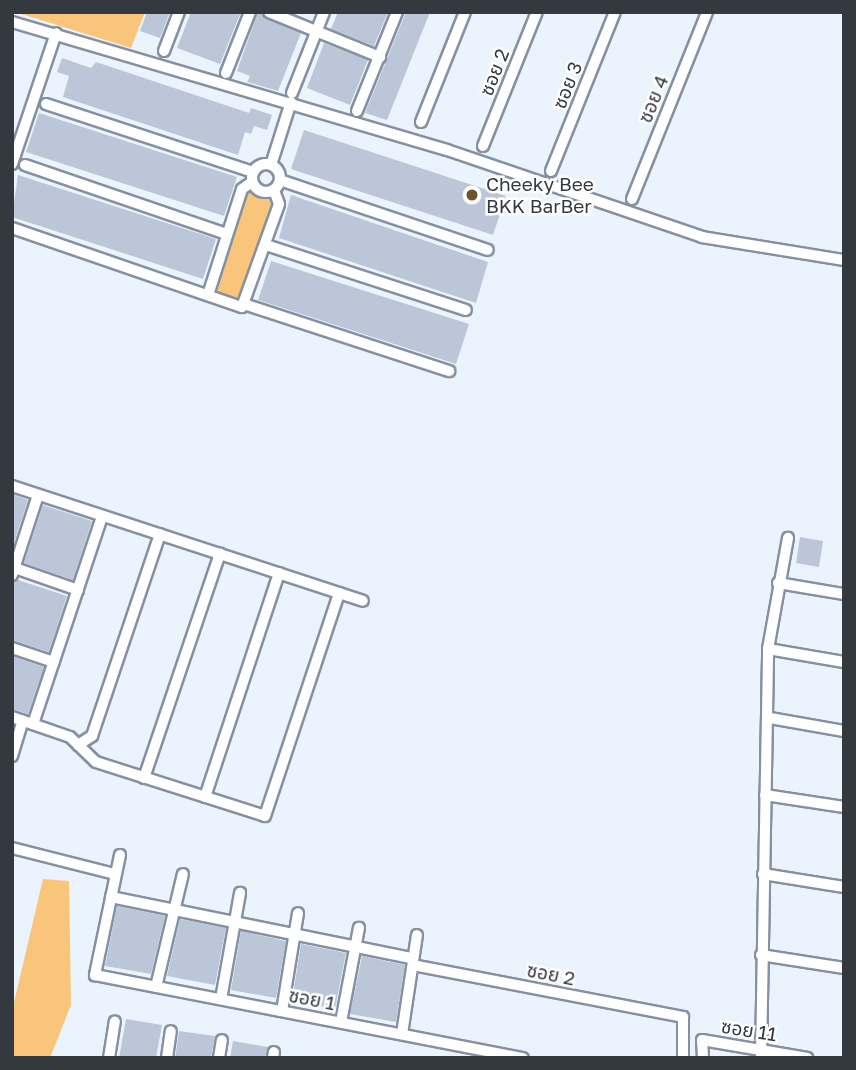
<!DOCTYPE html>
<html>
<head>
<meta charset="utf-8">
<style>
  body { margin:0 }
  #map { position:relative; width:856px; height:1070px; overflow:hidden; background:#ebf3fd; font-family:"Golos Text","Noto Sans Thai",sans-serif }
  div>[style] { position:absolute }
  .green>* { inset:0; background:#f9c57a }
  .building>* { inset:0; background:#bbc7d8 }
  .roads { filter:drop-shadow(2px 0 #8591a2) drop-shadow(-2px 0 #8591a2) drop-shadow(0 2px #8591a2) drop-shadow(0 -2px #8591a2) }
  .minor>* { height:10px; margin:-5px; padding:0 5px; transform-origin:5px; border-radius:5px; background:#fff }
  .minor>.ring { margin:-5px; padding:0; box-sizing:content-box; background:none; border:10px solid #fff; border-radius:50% }
  .dots>* { width:19px; height:19px; translate:-50% -50%; box-sizing:border-box; border:4px solid #fff; border-radius:50% }
  span { translate:-50% -50%; white-space:nowrap; text-align:center; line-height:1.15; -webkit-text-stroke:5px #fff; paint-order:stroke }
  .street-label { font-size:19px; color:#343940 }
  .poi-label { font-size:19px; color:#343940 }
  .left { translate:0 -50%; text-align:left }
  .frame { position:absolute; inset:0; border:14px solid #343940; pointer-events:none }
</style>
</head>
<body>
<div id="map">
  <div class="green">
    <div style="clip-path:polygon(15px 12px,145px 12px,131px 48px)"></div>
    <div style="clip-path:polygon(248px 192px,274px 201px,241px 299px,215px 291px)"></div>
    <div style="clip-path:polygon(43px 879px,69px 881px,71px 1005px,50px 1058px,12px 1058px,12px 1011px)"></div>
  </div>
  <div class="building">
    <div style="clip-path:polygon(147px 12px,170px 12px,160px 38px,140px 31px)"></div>
    <div style="clip-path:polygon(191px 12px,241px 12px,220px 64px,177px 48px)"></div>
    <div style="clip-path:polygon(258px 12px,301px 33px,278px 91px,247px 82px,250px 76px,237px 71px)"></div>
    <div style="clip-path:polygon(338px 12px,388px 12px,374px 46px,331px 29px)"></div>
    <div style="clip-path:polygon(406px 12px,430px 12px,387px 120px,365px 113px)"></div>
    <div style="clip-path:polygon(324px 43px,368px 60px,350px 105px,307px 88px)"></div>
    <div style="clip-path:polygon(62px 58px,91px 68px,96px 62px,249px 113px,251px 108px,272px 115px,267px 130px,254px 126px,251px 134px,245px 132px,238px 155px,63px 97px,69px 76px,57px 72px)"></div>
    <div style="clip-path:polygon(39px 113px,237px 177px,224px 216px,26px 152px)"></div>
    <div style="clip-path:polygon(304px 130px,506px 196px,493px 235px,291px 169px)"></div>
    <div style="clip-path:polygon(18px 175px,216px 239px,203px 279px,12px 217px)"></div>
    <div style="clip-path:polygon(291px 195px,488px 262px,476px 303px,279px 238px)"></div>
    <div style="clip-path:polygon(271px 261px,469px 324px,456px 364px,258px 300px)"></div>
    <div style="clip-path:polygon(12px 494px,28px 500px,12px 549px)"></div>
    <div style="clip-path:polygon(43px 505px,92px 521px,73px 580px,24px 563px)"></div>
    <div style="clip-path:polygon(800px 537px,823px 541px,819px 567px,796px 563px)"></div>
    <div style="clip-path:polygon(18px 580px,67px 596px,49px 652px,12px 640px,12px 583px)"></div>
    <div style="clip-path:polygon(12px 656px,44px 667px,28px 714px,12px 709px)"></div>
    <div style="clip-path:polygon(117px 906px,165px 916px,151px 974px,105px 966px)"></div>
    <div style="clip-path:polygon(180px 919px,226px 928px,215px 985px,167px 976px)"></div>
    <div style="clip-path:polygon(241px 931px,286px 941px,276px 998px,231px 990px)"></div>
    <div style="clip-path:polygon(301px 944px,346px 953px,335px 1009px,292px 1001px)"></div>
    <div style="clip-path:polygon(362px 956px,405px 965px,396px 1022px,350px 1014px)"></div>
    <div style="clip-path:polygon(126px 1019px,162px 1025px,156px 1058px,119px 1058px)"></div>
    <div style="clip-path:polygon(179px 1031px,215px 1036px,211px 1058px,175px 1058px)"></div>
    <div style="clip-path:polygon(233px 1041px,268px 1047px,265px 1058px,230px 1058px)"></div>
  </div>
  <div class="roads">
    <div class="minor">
      <div style="left:269px;top:12px;width:120px;rotate:22.1deg"></div>
      <div style="left:12px;top:22px;width:453px;rotate:16.4deg"></div>
      <div style="left:447px;top:150px;width:269px;rotate:18.8deg"></div>
      <div style="left:702px;top:237px;width:144px;rotate:9.2deg"></div>
      <div style="left:164px;top:51px;width:42px;rotate:-69deg"></div>
      <div style="left:226px;top:73px;width:66px;rotate:-68.5deg"></div>
      <div style="left:292px;top:93px;width:87px;rotate:-68.4deg"></div>
      <div style="left:46px;top:104px;width:218px;rotate:18.2deg"></div>
      <div style="left:357px;top:111px;width:107px;rotate:-68deg"></div>
      <div style="left:421px;top:122px;width:118px;rotate:-68.2deg"></div>
      <div style="left:483px;top:146px;width:144px;rotate:-68.1deg"></div>
      <div class="ring" style="left:252px;top:164px;width:18px;height:18px"></div>
      <div style="left:12px;top:164px;width:138px;rotate:-71.4deg"></div>
      <div style="left:25px;top:165px;width:213px;rotate:18.9deg"></div>
      <div style="left:271px;top:165px;width:66px;rotate:-72.4deg"></div>
      <div style="left:551px;top:171px;width:171px;rotate:-68.1deg"></div>
      <div style="left:280px;top:180px;width:219px;rotate:18.6deg"></div>
      <div style="left:632px;top:199px;width:201px;rotate:-68.1deg"></div>
      <div style="left:12px;top:228px;width:243px;rotate:19deg"></div>
      <div style="left:242px;top:307px;width:109px;rotate:-70.2deg"></div>
      <div style="left:279px;top:204px;width:15px;rotate:-110deg"></div>
      <div style="left:266px;top:245px;width:210px;rotate:18deg"></div>
      <div style="left:208px;top:295px;width:111px;rotate:-72.2deg"></div>
      <div style="left:242px;top:189px;width:12px;rotate:-35deg"></div>
      <div style="left:244px;top:304px;width:216px;rotate:18.1deg"></div>
      <div style="left:12px;top:486px;width:369px;rotate:18.1deg"></div>
      <div style="left:12px;top:567px;width:70px;rotate:19.2deg"></div>
      <div style="left:12px;top:575px;width:84px;rotate:-72deg"></div>
      <div style="left:778px;top:583px;width:67px;rotate:9.5deg"></div>
      <div style="left:12px;top:648px;width:44px;rotate:18.4deg"></div>
      <div style="left:768px;top:649px;width:77px;rotate:9.7deg"></div>
      <div style="left:12px;top:717px;width:61px;rotate:19deg"></div>
      <div style="left:70px;top:737px;width:36px;rotate:44deg"></div>
      <div style="left:96px;top:762px;width:177px;rotate:17.7deg"></div>
      <div style="left:265px;top:816px;width:235px;rotate:-71.6deg"></div>
      <div style="left:770px;top:718px;width:75px;rotate:10deg"></div>
      <div style="left:33px;top:724px;width:219px;rotate:-71.6deg"></div>
      <div style="left:78px;top:745px;width:17px;rotate:-33deg"></div>
      <div style="left:92px;top:736px;width:213px;rotate:-71.4deg"></div>
      <div style="left:12px;top:756px;width:37px;rotate:-73deg"></div>
      <div style="left:144px;top:778px;width:237px;rotate:-71.3deg"></div>
      <div style="left:765px;top:795px;width:80px;rotate:8.6deg"></div>
      <div style="left:205px;top:797px;width:236px;rotate:-71.7deg"></div>
      <div style="left:12px;top:848px;width:106px;rotate:14.2deg"></div>
      <div style="left:120px;top:855px;width:123px;rotate:101.8deg"></div>
      <div style="left:95px;top:975px;width:436px;rotate:11deg"></div>
      <div style="left:763px;top:874px;width:82px;rotate:9.1deg"></div>
      <div style="left:111px;top:897px;width:306px;rotate:11.5deg"></div>
      <div style="left:761px;top:955px;width:84px;rotate:8.9deg"></div>
      <div style="left:413px;top:965px;width:275px;rotate:10.9deg"></div>
      <div style="left:683px;top:1017px;width:41px;rotate:90deg"></div>
      <div style="left:156px;top:987px;width:116px;rotate:-76.6deg"></div>
      <div style="left:221px;top:999px;width:108px;rotate:-79.8deg"></div>
      <div style="left:282px;top:1011px;width:99px;rotate:-80.7deg"></div>
      <div style="left:341px;top:1022px;width:96px;rotate:-79.2deg"></div>
      <div style="left:402px;top:1034px;width:100px;rotate:-81.4deg"></div>
      <div style="left:109px;top:1058px;width:37px;rotate:-81deg"></div>
      <div style="left:167px;top:1058px;width:27px;rotate:-82deg"></div>
      <div style="left:219px;top:1058px;width:18px;rotate:-81deg"></div>
      <div style="left:273px;top:1058px;width:6px;rotate:-81deg"></div>
      <div style="left:703px;top:1058px;width:18px;rotate:-93deg"></div>
      <div style="left:702px;top:1040px;width:107px;rotate:9.7deg"></div>
      <div style="left:761px;top:1058px;width:409px;rotate:-89deg"></div>
      <div style="left:768px;top:649px;width:113px;rotate:-79.8deg"></div>
    </div>
  </div>
  <div class="dots">
    <div style="left:472px;top:195px;background:#6e5125"></div>
  </div>
  <div class="street-label">
    <span style="left:494px;top:72px;rotate:-68deg">ซอย 2</span>
    <span style="left:567px;top:85px;rotate:-68deg">ซอย 3</span>
    <span style="left:653px;top:99px;rotate:-68deg">ซอย 4</span>
    <span style="left:551px;top:974px;rotate:11deg">ซอย 2</span>
    <span style="left:312px;top:999px;rotate:11deg">ซอย 1</span>
    <span style="left:749px;top:1030px;rotate:9deg">ซอย 11</span>
  </div>
  <div class="poi-label">
    <span class="left" style="left:486px;top:195px">Cheeky Bee<br>BKK BarBer</span>
  </div>
  <div class="frame"></div>
</div>
</body>
</html>
